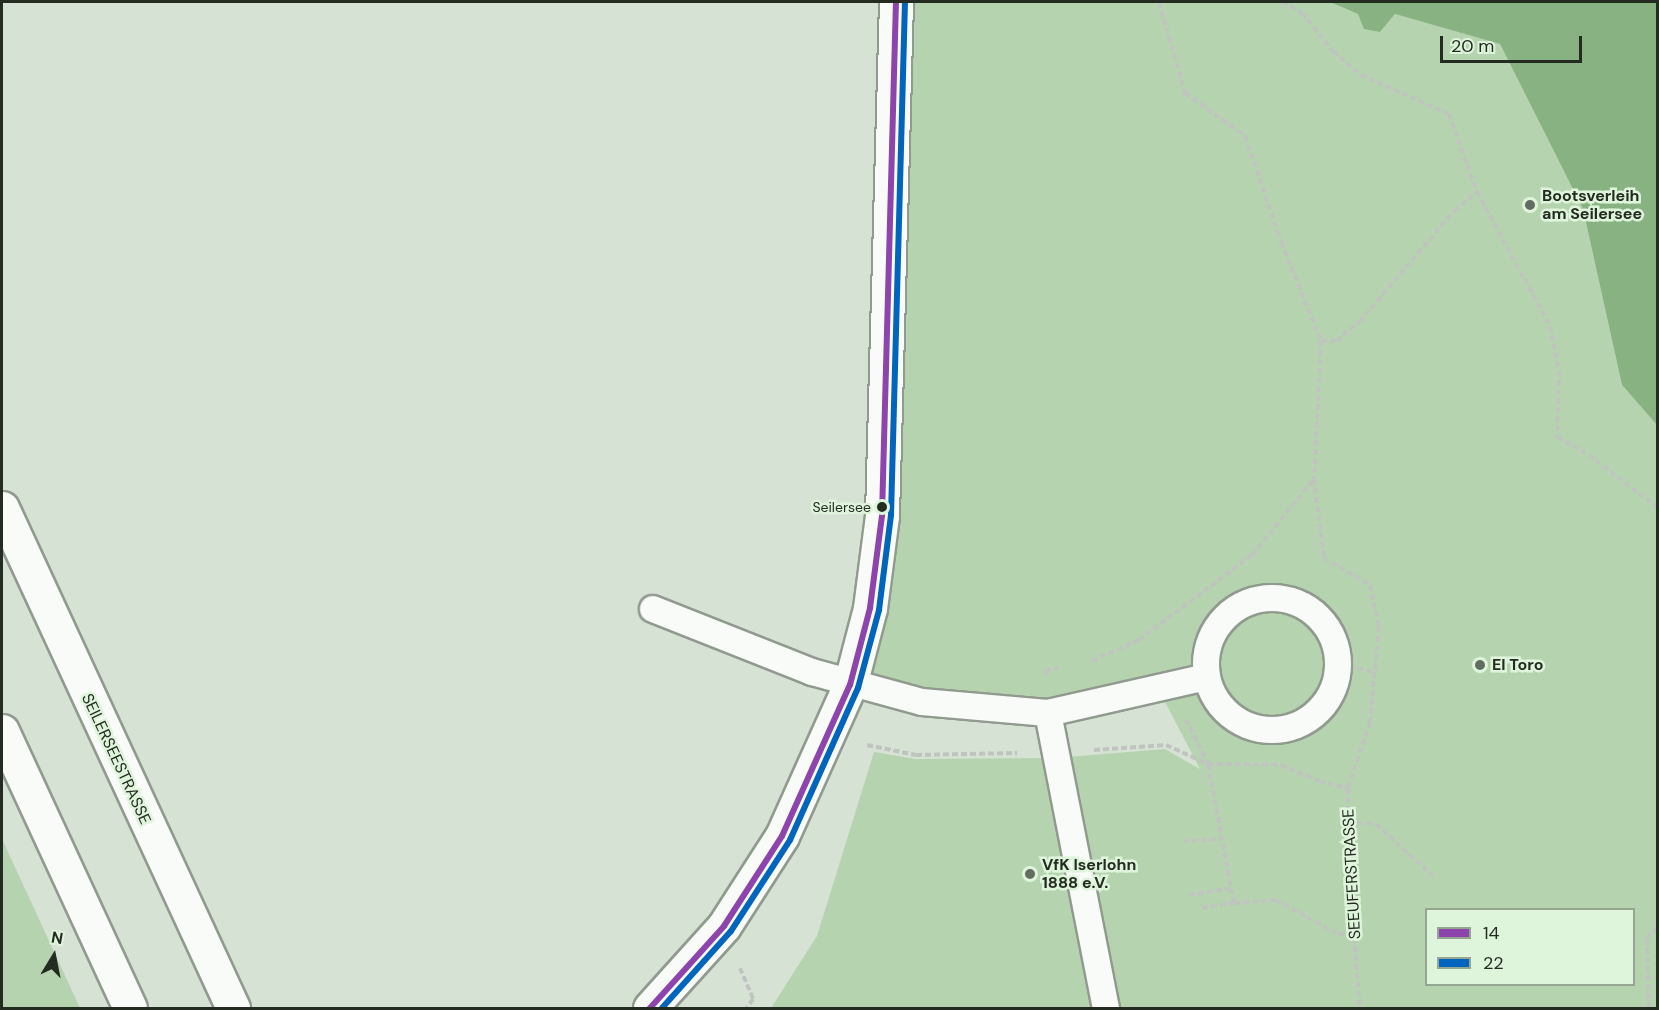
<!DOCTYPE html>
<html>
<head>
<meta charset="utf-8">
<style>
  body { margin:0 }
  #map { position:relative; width:1659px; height:1010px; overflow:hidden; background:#d6e2d4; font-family:"DM Sans",sans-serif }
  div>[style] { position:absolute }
  .green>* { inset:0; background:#b6d3b0 }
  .water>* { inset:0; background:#89b282 }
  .path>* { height:4px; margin-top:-2px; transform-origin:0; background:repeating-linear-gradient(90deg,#bfc4bf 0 6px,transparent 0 9px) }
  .roads { filter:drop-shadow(2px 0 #919a8f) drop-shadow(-2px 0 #919a8f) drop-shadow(0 2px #919a8f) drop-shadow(0 -2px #919a8f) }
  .lane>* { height:26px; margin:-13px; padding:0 13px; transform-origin:13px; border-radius:13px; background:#f9fbf9 }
  .lane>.ring { margin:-13px; padding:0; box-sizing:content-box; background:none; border:26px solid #f9fbf9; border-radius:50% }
  .street>* { height:33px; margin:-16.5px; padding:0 16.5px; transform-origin:16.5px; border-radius:16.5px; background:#f9fbf9 }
  .secondary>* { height:33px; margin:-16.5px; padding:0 16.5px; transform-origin:16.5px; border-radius:16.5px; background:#f9fbf9 }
  .bus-1>* { height:6px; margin:-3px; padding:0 3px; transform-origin:3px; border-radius:3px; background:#8e44ad }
  .bus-2>* { height:6px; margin:-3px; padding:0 3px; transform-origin:3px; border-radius:3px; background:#0065bd }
  .dots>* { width:16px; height:16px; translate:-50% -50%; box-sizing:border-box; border:3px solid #dff5db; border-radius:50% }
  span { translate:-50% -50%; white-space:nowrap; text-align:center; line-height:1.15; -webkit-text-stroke:5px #dff5db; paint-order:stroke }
  .bus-label { font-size:14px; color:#242c22 }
  .right { translate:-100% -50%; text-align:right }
  .poi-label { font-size:16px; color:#242c22; font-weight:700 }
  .left { translate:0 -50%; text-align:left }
  .street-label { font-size:16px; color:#242c22 }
  .frame { position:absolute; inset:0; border:3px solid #242c22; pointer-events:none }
  .legend { position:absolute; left:1425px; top:908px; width:210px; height:78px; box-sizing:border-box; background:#dff5db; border:2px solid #94a591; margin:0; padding:8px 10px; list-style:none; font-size:18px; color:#242c22 }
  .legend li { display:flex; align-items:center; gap:12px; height:30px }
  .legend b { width:30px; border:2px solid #94a591 }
  .north { position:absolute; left:24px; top:926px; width:60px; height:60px; -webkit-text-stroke:4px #dff5db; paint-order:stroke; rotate:10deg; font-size:16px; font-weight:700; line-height:24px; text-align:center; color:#242c22 }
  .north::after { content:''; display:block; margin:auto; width:21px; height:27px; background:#242c22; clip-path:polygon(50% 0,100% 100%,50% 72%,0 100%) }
  .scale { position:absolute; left:1440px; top:36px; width:142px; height:27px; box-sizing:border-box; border:3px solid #242c22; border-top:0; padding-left:8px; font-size:18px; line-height:21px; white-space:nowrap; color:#242c22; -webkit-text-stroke:4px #dff5db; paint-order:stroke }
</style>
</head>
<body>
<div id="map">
  <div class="green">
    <div style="clip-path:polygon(evenodd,901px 2px,1330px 2px,1358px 14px,1380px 32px,1395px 14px,1500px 44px,1583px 209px,1622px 385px,1657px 425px,1657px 1008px,771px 1008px,817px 936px,874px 752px,915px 759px,1055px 758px,1165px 749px,1200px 769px,1152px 677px,1055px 703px,1017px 705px,860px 682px,901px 2px,1426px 910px,1634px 910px,1634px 984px,1426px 984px,1426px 910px)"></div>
    <div style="clip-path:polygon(2px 839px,80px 1008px,2px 1008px)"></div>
  </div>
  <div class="water">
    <div style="clip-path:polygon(1330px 2px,1657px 2px,1657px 425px,1622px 385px,1583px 209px,1500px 44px,1395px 14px,1380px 32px,1364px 29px,1358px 14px)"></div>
  </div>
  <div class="path">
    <div style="left:1159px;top:2px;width:95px;rotate:74.1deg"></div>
    <div style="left:1185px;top:93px;width:74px;rotate:35.6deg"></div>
    <div style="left:1245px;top:136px;width:112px;rotate:71.2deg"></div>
    <div style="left:1281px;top:242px;width:107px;rotate:68deg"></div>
    <div style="left:1321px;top:341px;width:138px;rotate:92.9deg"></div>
    <div style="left:1314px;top:479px;width:80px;rotate:82.8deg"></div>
    <div style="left:1324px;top:558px;width:53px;rotate:30.4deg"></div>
    <div style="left:1370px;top:585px;width:43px;rotate:77.9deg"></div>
    <div style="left:1379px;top:627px;width:95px;rotate:95.4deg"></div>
    <div style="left:1370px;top:722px;width:70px;rotate:108.4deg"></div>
    <div style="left:1348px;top:788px;width:77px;rotate:90deg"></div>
    <div style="left:1348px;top:865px;width:144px;rotate:85.2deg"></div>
    <div style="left:1283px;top:2px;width:22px;rotate:30deg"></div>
    <div style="left:1302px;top:13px;width:49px;rotate:50.8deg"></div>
    <div style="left:1333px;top:51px;width:37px;rotate:41deg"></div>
    <div style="left:1361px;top:75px;width:96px;rotate:23.9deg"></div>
    <div style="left:1449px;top:114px;width:83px;rotate:70.3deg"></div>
    <div style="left:1477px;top:192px;width:153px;rotate:61.4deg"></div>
    <div style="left:1550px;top:326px;width:46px;rotate:78.7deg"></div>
    <div style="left:1559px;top:371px;width:66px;rotate:91.7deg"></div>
    <div style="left:1557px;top:437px;width:37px;rotate:29deg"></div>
    <div style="left:1589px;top:455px;width:87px;rotate:37.5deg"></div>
    <div style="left:1321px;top:341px;width:15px"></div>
    <div style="left:1336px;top:341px;width:30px;rotate:-40deg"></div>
    <div style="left:1359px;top:322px;width:146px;rotate:-49.4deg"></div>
    <div style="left:1454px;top:211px;width:30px;rotate:-40deg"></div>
    <div style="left:1092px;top:661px;width:51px;rotate:-24.1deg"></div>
    <div style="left:1139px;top:640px;width:141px;rotate:-37deg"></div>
    <div style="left:1252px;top:555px;width:98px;rotate:-50.8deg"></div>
    <div style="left:1340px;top:665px;width:37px;rotate:11deg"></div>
    <div style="left:1046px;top:676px;width:6px;rotate:-99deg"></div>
    <div style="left:1045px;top:670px;width:14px;rotate:-8deg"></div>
    <div style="left:1186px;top:719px;width:50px;rotate:63.9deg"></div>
    <div style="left:1208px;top:764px;width:141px;rotate:79.4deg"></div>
    <div style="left:1234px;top:903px;width:42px;rotate:-4.1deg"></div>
    <div style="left:1276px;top:900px;width:71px;rotate:28.7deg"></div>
    <div style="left:1338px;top:934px;width:17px"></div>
    <div style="left:867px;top:745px;width:50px;rotate:11.5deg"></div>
    <div style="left:916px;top:755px;width:101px;rotate:-1.1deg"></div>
    <div style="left:1094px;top:750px;width:72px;rotate:-4deg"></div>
    <div style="left:1166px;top:745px;width:46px;rotate:24.3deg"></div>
    <div style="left:1208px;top:764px;width:73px;rotate:0.8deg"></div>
    <div style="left:1281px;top:765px;width:41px;rotate:22.8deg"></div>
    <div style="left:1319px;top:781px;width:30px;rotate:14deg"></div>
    <div style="left:1348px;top:822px;width:28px;rotate:4deg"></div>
    <div style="left:1376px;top:824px;width:77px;rotate:42.4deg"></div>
    <div style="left:1183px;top:841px;width:40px;rotate:-2.9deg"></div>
    <div style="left:1189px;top:895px;width:43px;rotate:-9.5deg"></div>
    <div style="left:1202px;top:908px;width:32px;rotate:-9deg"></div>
    <div style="left:740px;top:968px;width:34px;rotate:67deg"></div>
    <div style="left:753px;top:999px;width:11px;rotate:124deg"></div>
    <div style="left:1649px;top:1008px;width:70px;rotate:-91.6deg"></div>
    <div style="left:1647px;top:938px;width:16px;rotate:-45deg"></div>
  </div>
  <div class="roads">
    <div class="lane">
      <div class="ring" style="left:1206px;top:598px;width:106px;height:106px"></div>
      <div style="left:653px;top:609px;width:171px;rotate:21.6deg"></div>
      <div style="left:812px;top:672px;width:114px;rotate:15.3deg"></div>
      <div style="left:922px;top:702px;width:126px;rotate:5deg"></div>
      <div style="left:1048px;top:713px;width:162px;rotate:-12.8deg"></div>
      <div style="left:1048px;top:713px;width:301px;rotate:78.9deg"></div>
    </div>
    <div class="street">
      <div style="left:650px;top:1008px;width:110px;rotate:-47.9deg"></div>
      <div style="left:724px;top:926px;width:107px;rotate:-57.2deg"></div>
      <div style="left:782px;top:836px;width:166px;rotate:-65.8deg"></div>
      <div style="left:850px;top:685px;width:80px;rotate:-75.4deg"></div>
      <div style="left:870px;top:608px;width:94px;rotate:-82.6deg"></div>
      <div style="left:882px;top:515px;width:513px;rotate:-88.44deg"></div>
    </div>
    <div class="secondary">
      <div style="left:2px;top:508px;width:551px;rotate:65.2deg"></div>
      <div style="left:2px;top:731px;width:305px;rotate:65.2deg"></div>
    </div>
  </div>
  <div class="bus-1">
    <div style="left:650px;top:1008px;width:110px;rotate:-47.9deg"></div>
    <div style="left:724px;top:926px;width:107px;rotate:-57.2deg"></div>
    <div style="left:782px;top:836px;width:166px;rotate:-65.8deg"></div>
    <div style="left:850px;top:685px;width:80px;rotate:-75.4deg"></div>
    <div style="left:870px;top:608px;width:94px;rotate:-82.6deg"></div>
    <div style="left:882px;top:515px;width:513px;rotate:-88.44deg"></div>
  </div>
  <div class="bus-2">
    <div style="left:662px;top:1008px;width:103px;rotate:-48.1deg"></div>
    <div style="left:731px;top:931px;width:108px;rotate:-57deg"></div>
    <div style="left:790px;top:840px;width:167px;rotate:-65.9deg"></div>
    <div style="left:858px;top:688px;width:81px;rotate:-74.9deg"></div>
    <div style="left:879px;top:610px;width:96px;rotate:-82.8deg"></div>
    <div style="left:891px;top:515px;width:513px;rotate:-88.44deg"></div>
  </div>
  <div class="dots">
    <div style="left:1530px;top:205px;background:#626c60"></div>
    <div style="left:882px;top:507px;background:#242c22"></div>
    <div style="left:1480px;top:665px;background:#626c60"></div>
    <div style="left:1030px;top:874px;background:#626c60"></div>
  </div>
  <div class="bus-label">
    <span class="right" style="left:871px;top:507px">Seilersee</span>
  </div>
  <div class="poi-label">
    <span class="left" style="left:1542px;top:205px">Bootsverleih<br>am Seilersee</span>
    <span class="left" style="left:1492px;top:665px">El Toro</span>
    <span class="left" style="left:1042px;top:874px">VfK Iserlohn<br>1888 e.V.</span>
  </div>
  <div class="street-label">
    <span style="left:116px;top:759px;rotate:65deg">SEILERSEESTRASSE</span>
    <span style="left:1352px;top:874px;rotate:-93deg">SEEUFERSTRASSE</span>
  </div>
  <div class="frame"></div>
  <ul class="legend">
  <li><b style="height:8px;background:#8e44ad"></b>14</li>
  <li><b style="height:8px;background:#0065bd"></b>22</li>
  </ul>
  <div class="north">N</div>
  <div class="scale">20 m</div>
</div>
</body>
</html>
